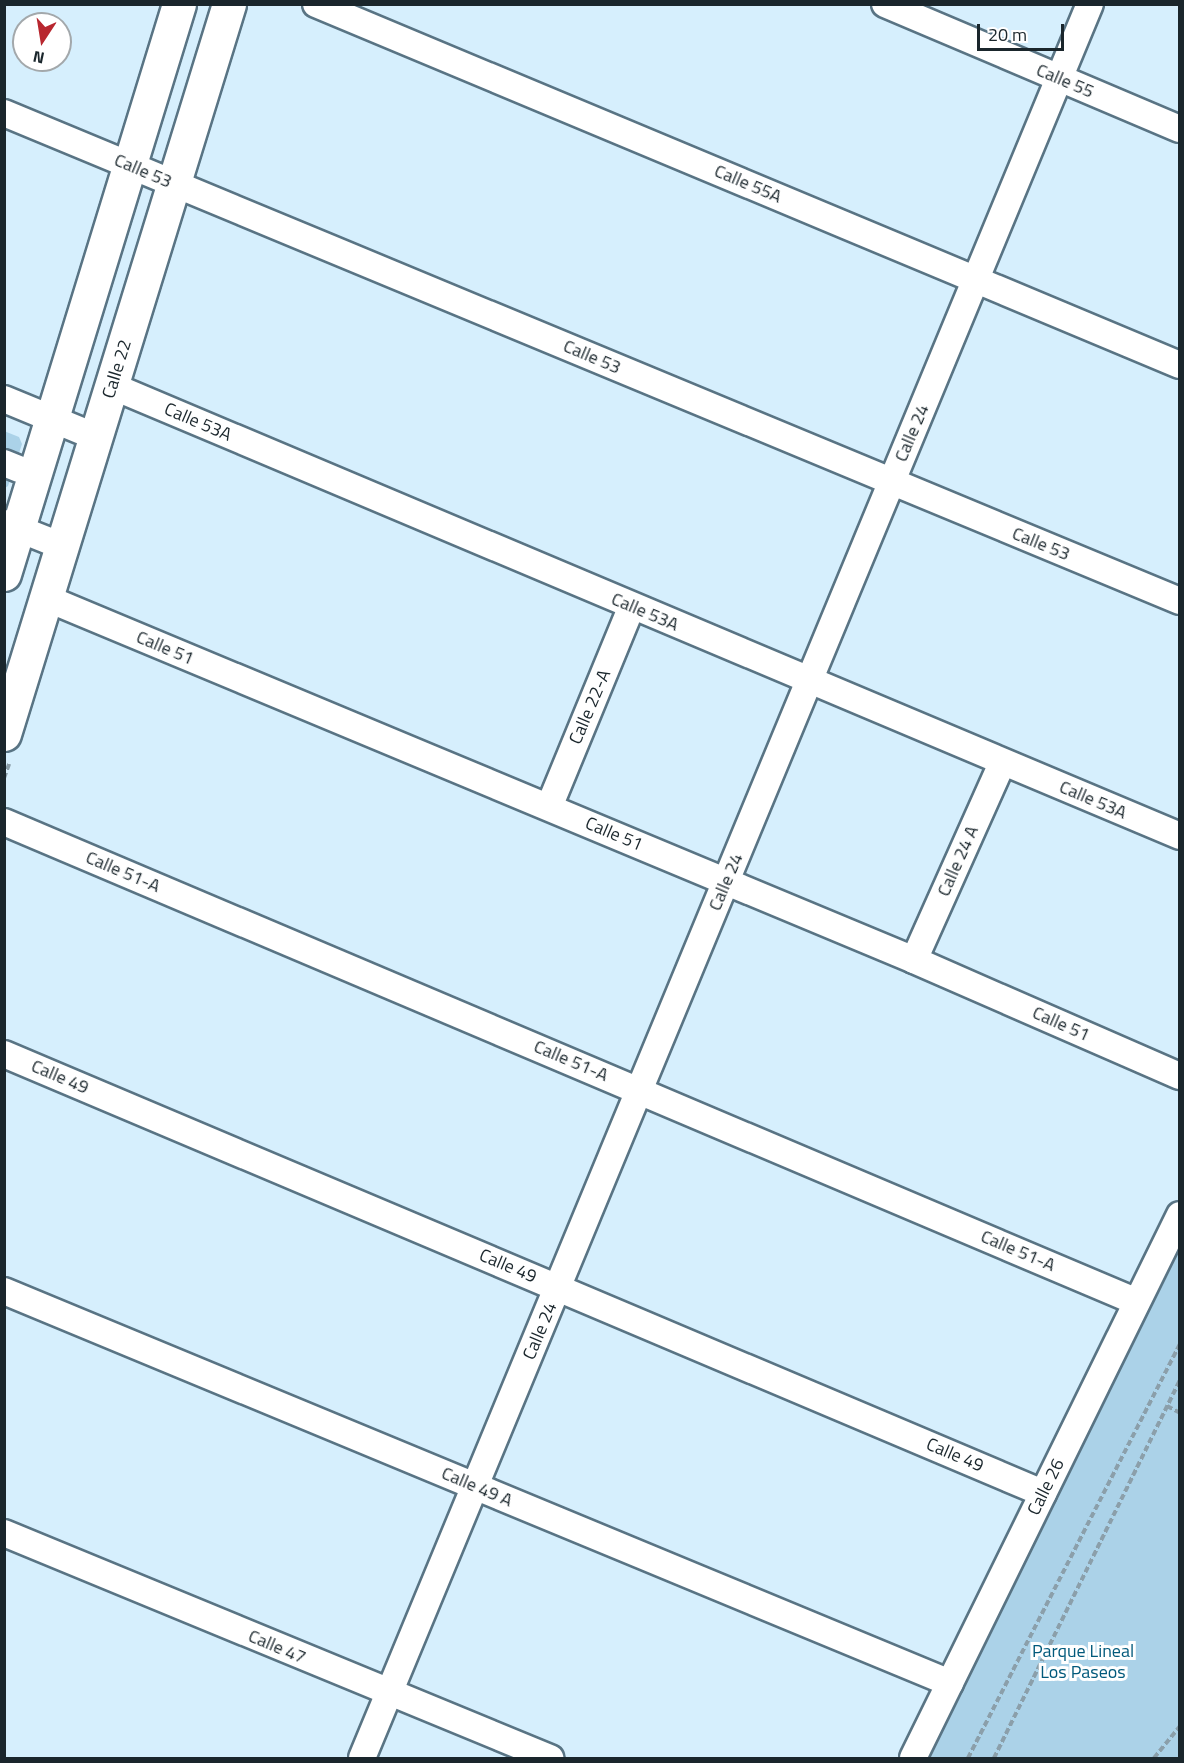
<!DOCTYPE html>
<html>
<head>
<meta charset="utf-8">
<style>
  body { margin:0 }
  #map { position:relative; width:1184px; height:1763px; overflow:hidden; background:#d6effd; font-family:"Titillium Web",sans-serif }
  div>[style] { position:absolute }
  .green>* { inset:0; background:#abd2e8 }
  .path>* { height:4px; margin-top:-2px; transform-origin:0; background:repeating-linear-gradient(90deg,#8b9faa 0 6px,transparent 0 9px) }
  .roads { filter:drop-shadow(2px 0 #597484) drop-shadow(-2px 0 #597484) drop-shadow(0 2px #597484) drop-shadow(0 -2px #597484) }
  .street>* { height:26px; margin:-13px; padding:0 13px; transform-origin:13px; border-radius:13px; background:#fff }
  .secondary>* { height:33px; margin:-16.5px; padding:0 16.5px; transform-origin:16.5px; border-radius:16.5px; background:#fff }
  span { translate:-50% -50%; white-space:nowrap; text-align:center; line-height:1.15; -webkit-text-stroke:6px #fff; paint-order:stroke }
  .street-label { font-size:18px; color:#1a262c }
  .park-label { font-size:18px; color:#01597b }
  .frame { position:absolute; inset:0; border:6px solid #1a262c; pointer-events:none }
  .north { position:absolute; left:12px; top:12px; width:60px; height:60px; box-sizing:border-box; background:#fff; border:2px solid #a3a8ab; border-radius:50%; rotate:192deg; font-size:16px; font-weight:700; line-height:24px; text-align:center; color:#1a262c }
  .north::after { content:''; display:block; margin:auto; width:21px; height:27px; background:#b8272f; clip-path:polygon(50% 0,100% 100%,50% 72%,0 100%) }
  .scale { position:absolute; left:977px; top:24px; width:87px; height:27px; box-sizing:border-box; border:3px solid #1a262c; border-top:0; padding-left:8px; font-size:18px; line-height:21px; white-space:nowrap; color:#1a262c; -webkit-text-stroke:4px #fff; paint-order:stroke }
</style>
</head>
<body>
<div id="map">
  <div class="green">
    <div style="clip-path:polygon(4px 431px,19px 437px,22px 444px,8px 486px,5px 488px)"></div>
    <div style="clip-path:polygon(1179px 1251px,1179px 1758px,929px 1758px)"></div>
  </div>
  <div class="path">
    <div style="left:4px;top:778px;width:15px;rotate:-70deg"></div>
    <div style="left:1167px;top:1406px;width:15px;rotate:28deg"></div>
    <div style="left:968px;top:1758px;width:465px;rotate:-62.9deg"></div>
    <div style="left:994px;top:1758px;width:421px;rotate:-63.8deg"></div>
    <div style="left:1154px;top:1758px;width:41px;rotate:-50.9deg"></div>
  </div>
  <div class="roads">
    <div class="street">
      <div style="left:316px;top:4px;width:936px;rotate:22.68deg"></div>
      <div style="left:885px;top:4px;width:320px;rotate:23deg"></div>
      <div style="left:4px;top:113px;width:1273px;rotate:22.54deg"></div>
      <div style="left:112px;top:386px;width:1159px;rotate:22.85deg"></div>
      <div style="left:4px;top:399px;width:100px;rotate:22.4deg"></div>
      <div style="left:4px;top:463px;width:16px;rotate:22deg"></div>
      <div style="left:4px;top:523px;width:62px;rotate:21.6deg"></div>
      <div style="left:46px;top:598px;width:940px;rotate:22.64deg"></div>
      <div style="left:914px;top:960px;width:290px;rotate:23.6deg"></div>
      <div style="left:549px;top:807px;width:217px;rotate:-67.6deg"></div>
      <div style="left:4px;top:822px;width:1230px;rotate:22.96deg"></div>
      <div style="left:914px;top:960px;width:216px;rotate:-65.9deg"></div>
      <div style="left:4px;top:1054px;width:1128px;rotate:22.91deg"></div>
      <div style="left:4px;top:1291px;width:1024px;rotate:22.51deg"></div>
      <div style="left:4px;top:1533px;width:591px;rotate:22.4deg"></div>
      <div style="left:362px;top:1758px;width:1899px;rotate:-67.46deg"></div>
      <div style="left:913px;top:1758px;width:605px;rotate:-63.82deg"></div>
    </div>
    <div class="secondary">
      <div style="left:4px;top:574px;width:596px;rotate:-72.93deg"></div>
      <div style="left:4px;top:734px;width:764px;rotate:-72.87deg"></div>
    </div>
  </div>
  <div class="street-label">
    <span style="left:1065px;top:81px;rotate:23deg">Calle 55</span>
    <span style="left:143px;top:171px;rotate:23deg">Calle 53</span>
    <span style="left:748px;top:184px;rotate:23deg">Calle 55A</span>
    <span style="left:592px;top:357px;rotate:23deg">Calle 53</span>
    <span style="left:117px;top:369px;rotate:-73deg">Calle 22</span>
    <span style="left:198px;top:422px;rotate:23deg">Calle 53A</span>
    <span style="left:912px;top:433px;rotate:-67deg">Calle 24</span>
    <span style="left:1041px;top:544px;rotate:22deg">Calle 53</span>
    <span style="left:645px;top:612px;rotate:23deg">Calle 53A</span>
    <span style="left:165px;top:648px;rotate:23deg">Calle 51</span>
    <span style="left:590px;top:707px;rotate:-67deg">Calle 22-A</span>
    <span style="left:1093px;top:800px;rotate:23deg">Calle 53A</span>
    <span style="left:614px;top:834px;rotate:23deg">Calle 51</span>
    <span style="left:958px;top:861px;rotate:-66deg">Calle 24 A</span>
    <span style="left:123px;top:872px;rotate:23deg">Calle 51-A</span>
    <span style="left:726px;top:882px;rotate:-67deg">Calle 24</span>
    <span style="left:1061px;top:1024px;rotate:24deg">Calle 51</span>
    <span style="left:571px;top:1061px;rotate:23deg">Calle 51-A</span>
    <span style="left:60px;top:1077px;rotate:23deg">Calle 49</span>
    <span style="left:1018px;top:1251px;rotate:23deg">Calle 51-A</span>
    <span style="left:508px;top:1266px;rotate:23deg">Calle 49</span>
    <span style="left:540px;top:1331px;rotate:-67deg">Calle 24</span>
    <span style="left:955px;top:1455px;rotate:23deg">Calle 49</span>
    <span style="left:477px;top:1487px;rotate:23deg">Calle 49 A</span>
    <span style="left:1046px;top:1487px;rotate:-64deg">Calle 26</span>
    <span style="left:277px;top:1647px;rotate:23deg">Calle 47</span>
  </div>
  <div class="park-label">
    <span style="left:1083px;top:1662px">Parque Lineal<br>Los Paseos</span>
  </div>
  <div class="frame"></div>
  <div class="north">N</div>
  <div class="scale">20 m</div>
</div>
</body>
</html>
